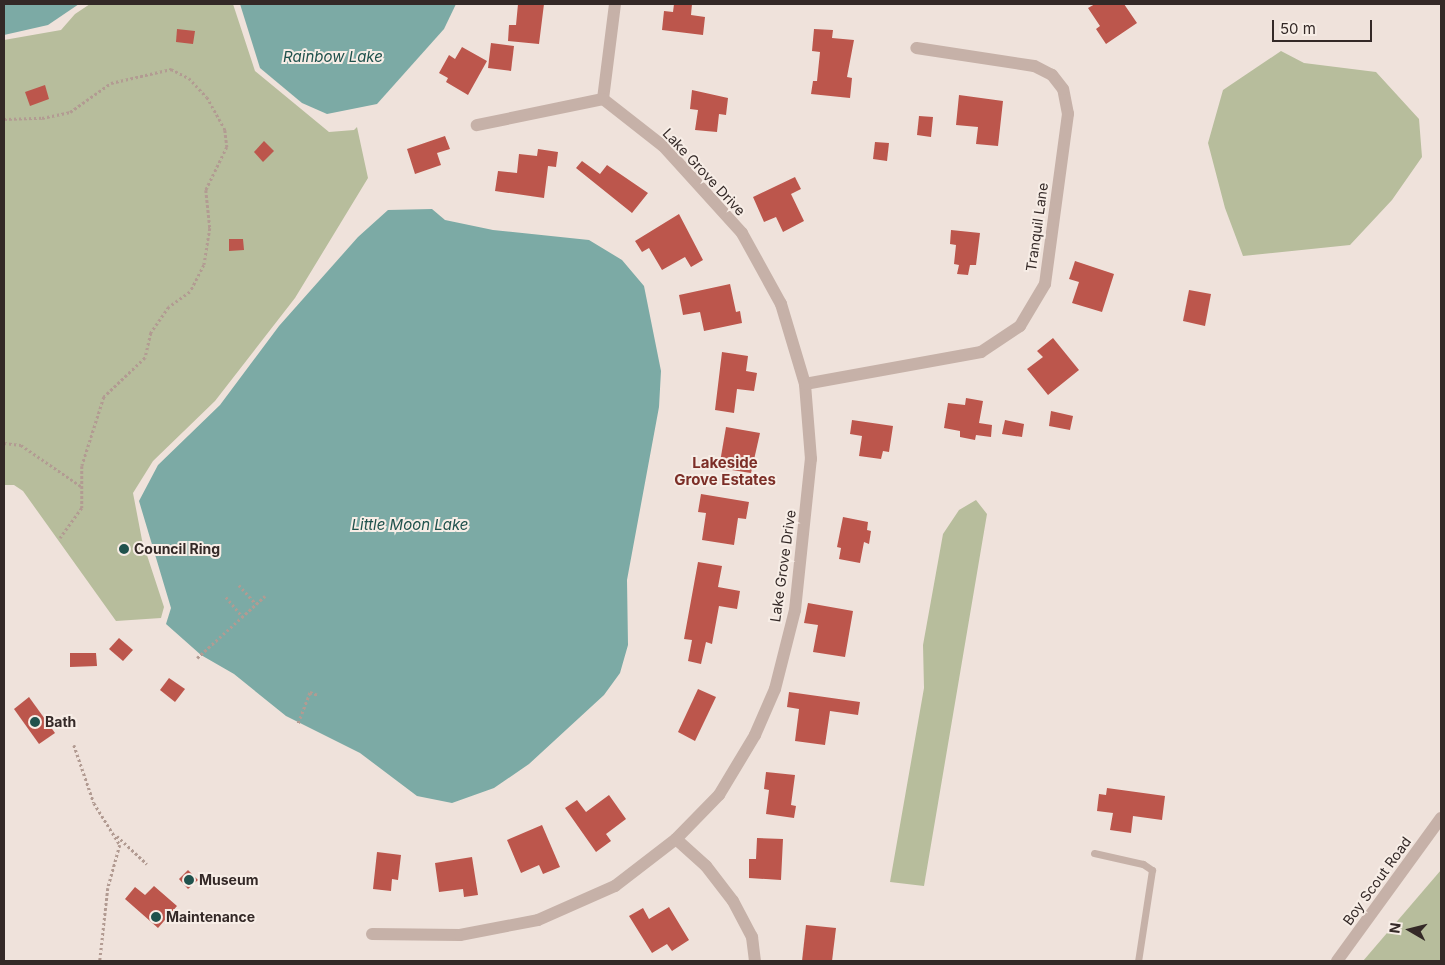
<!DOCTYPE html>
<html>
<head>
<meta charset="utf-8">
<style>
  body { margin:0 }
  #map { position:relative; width:1445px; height:965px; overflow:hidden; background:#efe2db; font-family:Inter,sans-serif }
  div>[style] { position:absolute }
  .green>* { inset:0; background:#b7bd9c }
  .water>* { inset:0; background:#7caaa5 }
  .building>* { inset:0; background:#bc564c }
  .path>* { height:2.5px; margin-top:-1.25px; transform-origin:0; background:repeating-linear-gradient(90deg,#b29b92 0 2.5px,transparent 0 5px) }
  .service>* { height:7px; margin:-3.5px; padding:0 3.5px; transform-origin:3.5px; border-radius:3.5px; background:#c6b1a8 }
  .minor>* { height:12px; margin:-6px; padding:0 6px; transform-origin:6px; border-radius:6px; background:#c6b1a8 }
  .tertiary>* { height:12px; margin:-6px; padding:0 6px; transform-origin:6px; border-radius:6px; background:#c6b1a8 }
  .dots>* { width:14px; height:14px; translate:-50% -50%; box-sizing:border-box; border:2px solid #f7ede6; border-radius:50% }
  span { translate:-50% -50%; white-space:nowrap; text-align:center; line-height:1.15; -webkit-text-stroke:4px #f7ede6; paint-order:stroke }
  .street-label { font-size:14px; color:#342927 }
  .poi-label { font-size:14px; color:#342927; font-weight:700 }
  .left { translate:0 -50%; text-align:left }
  .water-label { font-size:15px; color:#20524d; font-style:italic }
  .neighbourhood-label { font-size:15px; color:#7c2e27; font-weight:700 }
  .frame { position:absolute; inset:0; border:5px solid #342927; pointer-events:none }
  .north { position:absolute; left:1385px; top:905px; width:50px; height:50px; -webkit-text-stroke:4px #f7ede6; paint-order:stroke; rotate:278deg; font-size:14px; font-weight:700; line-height:20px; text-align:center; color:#342927 }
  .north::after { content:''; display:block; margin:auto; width:18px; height:22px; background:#342927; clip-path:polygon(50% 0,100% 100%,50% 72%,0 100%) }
  .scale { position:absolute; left:1272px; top:20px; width:100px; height:22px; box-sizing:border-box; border:2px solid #342927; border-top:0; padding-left:6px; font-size:15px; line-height:18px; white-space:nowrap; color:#342927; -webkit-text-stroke:4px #f7ede6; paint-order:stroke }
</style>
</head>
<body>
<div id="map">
  <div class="green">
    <div style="clip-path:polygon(90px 4px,233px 4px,255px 71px,329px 132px,354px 130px,357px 127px,368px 178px,295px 298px,215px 401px,153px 461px,133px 493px,142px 540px,164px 607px,161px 618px,116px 621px,23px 491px,14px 485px,4px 485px,4px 40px,61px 30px,75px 14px)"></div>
    <div style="clip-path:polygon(1281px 51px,1304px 63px,1376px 72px,1419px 119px,1422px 157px,1392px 200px,1350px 245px,1243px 256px,1225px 208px,1208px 143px,1223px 90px)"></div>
    <div style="clip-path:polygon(976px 500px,987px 514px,924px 886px,890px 882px,924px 688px,923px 645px,943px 534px,959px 510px)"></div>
    <div style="clip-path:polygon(1441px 870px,1441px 961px,1363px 961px)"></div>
  </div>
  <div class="water">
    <div style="clip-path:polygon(4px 4px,79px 4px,48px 25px,4px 35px)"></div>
    <div style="clip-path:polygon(240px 4px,456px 4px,444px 29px,377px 104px,327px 114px,302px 103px,260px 68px)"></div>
    <div style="clip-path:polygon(432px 209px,445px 220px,493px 230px,589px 240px,622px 260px,644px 286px,661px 371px,659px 407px,627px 580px,628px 645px,620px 673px,604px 695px,529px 764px,494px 788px,452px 803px,417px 796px,360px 753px,286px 716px,234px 674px,201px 655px,166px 624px,171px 608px,139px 501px,158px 465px,220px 405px,279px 326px,358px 237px,388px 210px)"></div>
  </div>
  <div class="building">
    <div style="clip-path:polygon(518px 4px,544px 4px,539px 44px,508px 41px,509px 25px,516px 25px)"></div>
    <div style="clip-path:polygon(674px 4px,692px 4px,691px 15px,705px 17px,703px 35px,662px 30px,664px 11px,673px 12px)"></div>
    <div style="clip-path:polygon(1095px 4px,1124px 4px,1137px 23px,1106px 44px,1096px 29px,1100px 26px,1088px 8px)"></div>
    <div style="clip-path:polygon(177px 29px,195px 31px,193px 44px,176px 42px)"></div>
    <div style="clip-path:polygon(814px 29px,833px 30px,832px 38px,854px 40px,847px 77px,852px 78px,850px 98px,811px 94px,813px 81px,817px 81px,820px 52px,812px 51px)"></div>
    <div style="clip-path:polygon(491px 43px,514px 46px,511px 71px,488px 68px)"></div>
    <div style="clip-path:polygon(462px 47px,487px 61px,468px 95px,446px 82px,448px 78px,439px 73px,449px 55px,455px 59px)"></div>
    <div style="clip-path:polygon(45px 85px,49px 99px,30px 106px,25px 92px)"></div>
    <div style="clip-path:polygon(692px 90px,728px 98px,726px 115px,719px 114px,717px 132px,695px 130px,698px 110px,690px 109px)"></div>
    <div style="clip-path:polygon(959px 95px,1003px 101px,998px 146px,976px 144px,978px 127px,956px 125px)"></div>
    <div style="clip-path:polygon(919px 116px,933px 117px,931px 137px,917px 135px)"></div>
    <div style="clip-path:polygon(445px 136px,450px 149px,437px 153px,441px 165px,415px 174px,407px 149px)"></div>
    <div style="clip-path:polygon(264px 141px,274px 151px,263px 162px,254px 152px)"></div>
    <div style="clip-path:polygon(875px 142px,889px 143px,887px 161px,873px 159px)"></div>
    <div style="clip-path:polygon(538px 149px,558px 152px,556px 167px,548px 166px,544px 198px,495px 191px,498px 171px,517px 173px,519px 154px,537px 156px)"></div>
    <div style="clip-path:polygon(582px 161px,600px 174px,607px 165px,648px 193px,632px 213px,576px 168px)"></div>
    <div style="clip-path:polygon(795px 177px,801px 189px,791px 194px,804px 221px,783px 232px,776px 217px,764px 222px,753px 197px)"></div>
    <div style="clip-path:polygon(679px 214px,703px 260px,691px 267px,685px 257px,662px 270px,649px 248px,642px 252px,635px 241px)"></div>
    <div style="clip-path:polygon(951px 230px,980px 233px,976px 265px,970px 265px,968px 275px,957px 274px,959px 265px,954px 264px,956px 245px,950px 244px)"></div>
    <div style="clip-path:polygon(229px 239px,243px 239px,244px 250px,229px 251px)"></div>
    <div style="clip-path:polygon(1075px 261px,1114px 274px,1102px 312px,1072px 303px,1079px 282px,1069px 279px)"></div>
    <div style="clip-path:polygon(730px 284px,736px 312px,740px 311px,742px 323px,704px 331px,700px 312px,683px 315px,679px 295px)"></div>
    <div style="clip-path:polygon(1189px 290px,1211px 294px,1205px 326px,1183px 321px)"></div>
    <div style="clip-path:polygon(1053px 338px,1079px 370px,1048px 395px,1027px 369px,1043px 357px,1037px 351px)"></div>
    <div style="clip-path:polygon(722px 352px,748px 356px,746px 371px,757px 373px,754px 391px,737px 389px,734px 413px,715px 410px)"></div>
    <div style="clip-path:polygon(966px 398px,983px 401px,979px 423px,992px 425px,991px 437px,976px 435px,975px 440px,960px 437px,960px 431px,944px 428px,948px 403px,965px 405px)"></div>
    <div style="clip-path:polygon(1051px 411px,1073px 416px,1070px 430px,1049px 426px)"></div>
    <div style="clip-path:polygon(852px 420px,893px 426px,889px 452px,883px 451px,881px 459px,859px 456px,862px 436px,850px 434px)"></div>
    <div style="clip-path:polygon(1005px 420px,1024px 424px,1022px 437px,1002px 434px)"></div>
    <div style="clip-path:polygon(726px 427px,760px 433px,751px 473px,719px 468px)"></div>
    <div style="clip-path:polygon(701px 494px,749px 502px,746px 519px,738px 518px,734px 545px,702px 540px,706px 513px,698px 512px)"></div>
    <div style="clip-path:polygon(843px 517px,868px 522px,867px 530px,871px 531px,869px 544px,864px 542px,860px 563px,839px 559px,841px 548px,837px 547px)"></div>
    <div style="clip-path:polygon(698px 562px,722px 566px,718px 587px,740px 591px,737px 609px,719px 606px,712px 644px,706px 642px,701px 664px,688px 661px,692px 640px,684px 639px)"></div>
    <div style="clip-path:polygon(808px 603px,853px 611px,845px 657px,813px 652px,818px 625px,804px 623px)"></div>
    <div style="clip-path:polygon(119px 638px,133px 650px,123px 661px,109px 649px)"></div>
    <div style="clip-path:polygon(70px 653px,96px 653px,97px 666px,70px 667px)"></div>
    <div style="clip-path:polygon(169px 678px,185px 689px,175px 702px,160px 690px)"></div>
    <div style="clip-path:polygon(698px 689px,716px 697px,695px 741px,678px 732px)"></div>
    <div style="clip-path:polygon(789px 692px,860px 702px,858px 715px,830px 711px,825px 745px,795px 741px,799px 709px,787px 707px)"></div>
    <div style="clip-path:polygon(29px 697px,55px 733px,39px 744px,14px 709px)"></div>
    <div style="clip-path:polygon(766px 772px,795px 775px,791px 805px,796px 806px,794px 818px,766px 814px,769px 790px,764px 789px)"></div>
    <div style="clip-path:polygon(1107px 788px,1165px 796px,1162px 820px,1133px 816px,1131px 833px,1110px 830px,1113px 813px,1097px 811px,1099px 794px,1106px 795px)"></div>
    <div style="clip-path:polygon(609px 795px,626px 819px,606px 834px,611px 841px,596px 852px,565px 808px,577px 800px,586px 812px)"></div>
    <div style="clip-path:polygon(542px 825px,560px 867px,543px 874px,539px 865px,521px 873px,507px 840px)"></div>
    <div style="clip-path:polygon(757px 838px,783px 839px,781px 880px,749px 878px,749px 859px,756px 859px)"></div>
    <div style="clip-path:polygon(377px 852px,401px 855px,398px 880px,392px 879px,391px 891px,373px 889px)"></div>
    <div style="clip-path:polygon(472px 857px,478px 895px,464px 897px,463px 889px,439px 892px,435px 863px)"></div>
    <div style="clip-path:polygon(188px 870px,198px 880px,188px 889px,179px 879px)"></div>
    <div style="clip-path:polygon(154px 886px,177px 906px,158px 928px,125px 899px,135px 887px,145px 895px)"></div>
    <div style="clip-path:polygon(669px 907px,689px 940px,672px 951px,667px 944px,652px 953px,629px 916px,643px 908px,649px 919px)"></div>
    <div style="clip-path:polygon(806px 925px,836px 928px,832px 961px,802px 961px)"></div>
  </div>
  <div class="path">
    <div style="left:4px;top:119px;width:38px;rotate:-2deg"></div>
    <div style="left:42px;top:118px;width:29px;rotate:-12deg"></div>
    <div style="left:70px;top:112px;width:50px;rotate:-35.3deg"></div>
    <div style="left:111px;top:83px;width:62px;rotate:-13.1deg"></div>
    <div style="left:171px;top:69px;width:20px;rotate:27deg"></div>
    <div style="left:189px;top:78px;width:26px;rotate:47deg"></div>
    <div style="left:207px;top:97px;width:38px;rotate:61deg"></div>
    <div style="left:225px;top:130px;width:17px;rotate:83deg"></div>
    <div style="left:227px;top:147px;width:48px;rotate:116deg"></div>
    <div style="left:206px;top:190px;width:38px;rotate:84deg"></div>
    <div style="left:210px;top:228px;width:37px;rotate:99deg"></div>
    <div style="left:204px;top:265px;width:30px;rotate:117deg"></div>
    <div style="left:190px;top:292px;width:26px;rotate:144deg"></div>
    <div style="left:169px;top:307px;width:32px;rotate:125deg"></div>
    <div style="left:151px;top:333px;width:26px;rotate:103deg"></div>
    <div style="left:145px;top:358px;width:57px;rotate:136.4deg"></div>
    <div style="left:104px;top:397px;width:72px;rotate:107.7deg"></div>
    <div style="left:82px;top:466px;width:42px;rotate:90deg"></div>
    <div style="left:82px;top:508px;width:37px;rotate:126deg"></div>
    <div style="left:4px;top:443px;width:17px;rotate:7deg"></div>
    <div style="left:21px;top:445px;width:74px;rotate:34.5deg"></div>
    <div style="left:239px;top:585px;width:25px;rotate:48deg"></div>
    <div style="left:226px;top:597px;width:25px;rotate:50deg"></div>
    <div style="left:197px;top:658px;width:92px;rotate:-42.4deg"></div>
    <div style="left:298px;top:723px;width:33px;rotate:-69deg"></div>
    <div style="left:310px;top:692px;width:9px;rotate:21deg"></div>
    <div style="left:74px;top:745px;width:61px;rotate:71deg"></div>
    <div style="left:94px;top:803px;width:49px;rotate:58.2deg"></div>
    <div style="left:120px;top:845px;width:45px;rotate:105.6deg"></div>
    <div style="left:108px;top:888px;width:73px;rotate:96.3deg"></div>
    <div style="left:117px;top:836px;width:41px;rotate:43deg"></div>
  </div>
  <div class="service">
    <div style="left:1094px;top:853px;width:50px;rotate:12.7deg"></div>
    <div style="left:1143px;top:864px;width:11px;rotate:34deg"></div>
    <div style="left:1152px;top:870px;width:92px;rotate:98.7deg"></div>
  </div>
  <div class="minor">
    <div style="left:603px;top:99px;width:96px;rotate:-82.8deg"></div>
    <div style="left:805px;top:384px;width:179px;rotate:-10.3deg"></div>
    <div style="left:981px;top:352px;width:47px;rotate:-33.7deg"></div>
    <div style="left:1020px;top:326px;width:49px;rotate:-59.2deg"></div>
    <div style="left:1045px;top:284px;width:172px;rotate:-82.3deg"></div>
    <div style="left:1068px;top:114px;width:25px;rotate:-101deg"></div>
    <div style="left:1063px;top:89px;width:18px;rotate:-128deg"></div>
    <div style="left:1052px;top:75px;width:20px;rotate:-153deg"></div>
    <div style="left:1034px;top:66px;width:119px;rotate:-171.3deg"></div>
    <div style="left:676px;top:839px;width:40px;rotate:42deg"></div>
    <div style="left:706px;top:866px;width:44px;rotate:52.4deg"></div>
    <div style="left:733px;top:901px;width:41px;rotate:62.2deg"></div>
    <div style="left:752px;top:937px;width:24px;rotate:83deg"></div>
    <div style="left:372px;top:934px;width:88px;rotate:0.7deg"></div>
    <div style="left:460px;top:935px;width:79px;rotate:-10.9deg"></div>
    <div style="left:538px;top:920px;width:84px;rotate:-23.8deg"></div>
    <div style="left:615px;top:886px;width:77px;rotate:-37.6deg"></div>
    <div style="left:676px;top:839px;width:62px;rotate:-45.7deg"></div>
    <div style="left:719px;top:795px;width:70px;rotate:-59deg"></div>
    <div style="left:755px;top:735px;width:50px;rotate:-66.5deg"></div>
    <div style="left:775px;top:689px;width:81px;rotate:-75.8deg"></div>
    <div style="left:795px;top:610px;width:152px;rotate:-84deg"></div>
    <div style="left:811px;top:459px;width:75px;rotate:-94.6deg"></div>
    <div style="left:805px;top:384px;width:84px;rotate:-106.7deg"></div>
    <div style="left:781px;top:304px;width:81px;rotate:-118.8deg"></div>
    <div style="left:742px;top:233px;width:118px;rotate:-132.2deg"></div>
    <div style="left:663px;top:146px;width:76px;rotate:-141.9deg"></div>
    <div style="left:603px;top:99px;width:129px;rotate:168.3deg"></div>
  </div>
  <div class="tertiary">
    <div style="left:1337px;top:961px;width:177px;rotate:-54deg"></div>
  </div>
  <div class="dots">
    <div style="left:124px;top:549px;background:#20524d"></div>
    <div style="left:35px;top:722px;background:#20524d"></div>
    <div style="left:189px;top:880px;background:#20524d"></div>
    <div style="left:156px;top:917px;background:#20524d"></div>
  </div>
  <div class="street-label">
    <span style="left:704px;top:172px;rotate:47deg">Lake Grove Drive</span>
    <span style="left:1037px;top:227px;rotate:-82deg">Tranquil Lane</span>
    <span style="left:783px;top:566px;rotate:-82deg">Lake Grove Drive</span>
    <span style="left:1377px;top:881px;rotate:-54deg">Boy Scout Road</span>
  </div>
  <div class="poi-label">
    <span class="left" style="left:134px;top:549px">Council Ring</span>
    <span class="left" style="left:45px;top:722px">Bath</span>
    <span class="left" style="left:199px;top:880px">Museum</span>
    <span class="left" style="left:166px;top:917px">Maintenance</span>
  </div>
  <div class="water-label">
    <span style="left:333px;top:57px">Rainbow Lake</span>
    <span style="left:410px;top:525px">Little Moon Lake</span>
  </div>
  <div class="neighbourhood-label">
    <span style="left:725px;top:471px">Lakeside<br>Grove Estates</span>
  </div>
  <div class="frame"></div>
  <div class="north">N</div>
  <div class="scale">50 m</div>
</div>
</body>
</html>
